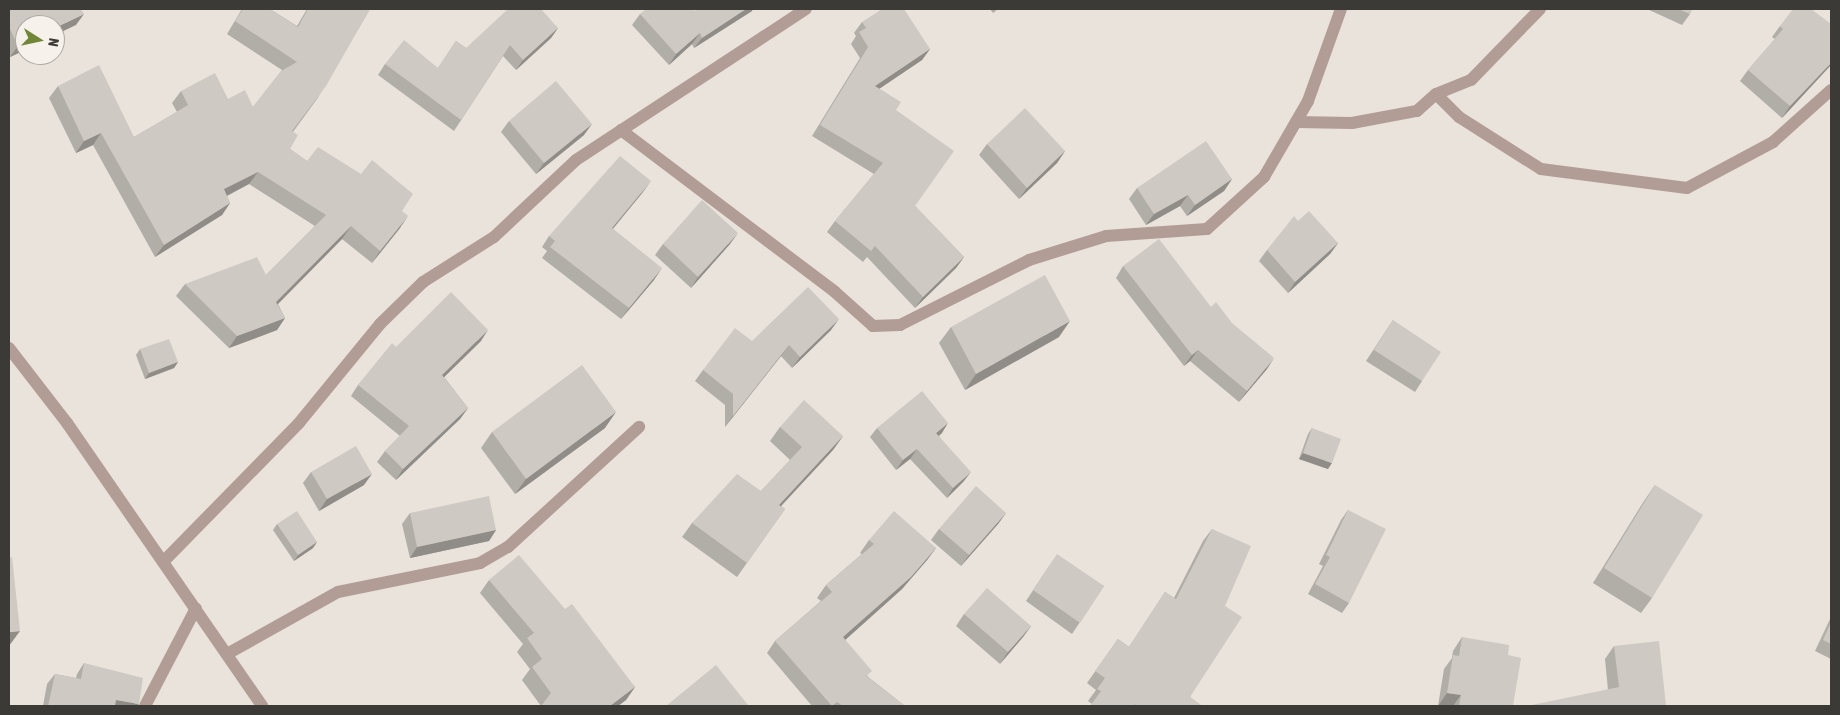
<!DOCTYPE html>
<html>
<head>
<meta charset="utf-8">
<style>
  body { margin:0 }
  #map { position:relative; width:1840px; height:715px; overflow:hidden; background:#e9e3dc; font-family:"Asap Condensed",sans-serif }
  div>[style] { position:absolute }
  .street>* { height:12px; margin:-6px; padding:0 6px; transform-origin:6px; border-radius:6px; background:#b29d96 }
  .wall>* { inset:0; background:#b1ada7 }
  .shaded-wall>* { inset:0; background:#908d88 }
  .building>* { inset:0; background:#cec9c2 }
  span { translate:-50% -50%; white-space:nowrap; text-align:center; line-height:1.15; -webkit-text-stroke:4px #f6f1ea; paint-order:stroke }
  .frame { position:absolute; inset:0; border:10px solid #3c3a37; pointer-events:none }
  .north { position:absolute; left:15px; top:15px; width:50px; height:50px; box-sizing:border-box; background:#f6f1ea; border:1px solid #aca8a2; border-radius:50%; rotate:100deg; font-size:14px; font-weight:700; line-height:20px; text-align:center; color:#3c3a37 }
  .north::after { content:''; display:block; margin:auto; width:18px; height:22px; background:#718637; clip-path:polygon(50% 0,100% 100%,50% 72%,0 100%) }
</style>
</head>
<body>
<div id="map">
  <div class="street">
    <div style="left:1436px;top:94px;width:33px;rotate:45deg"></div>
    <div style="left:1459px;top:117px;width:97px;rotate:32.4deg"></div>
    <div style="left:1541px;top:169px;width:147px;rotate:7.4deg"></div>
    <div style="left:1687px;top:188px;width:98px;rotate:-28.1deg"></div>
    <div style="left:1773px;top:142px;width:78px;rotate:-41.9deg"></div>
    <div style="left:1296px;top:122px;width:56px;rotate:1deg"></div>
    <div style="left:1352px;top:123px;width:66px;rotate:-10.5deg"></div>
    <div style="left:1417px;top:111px;width:25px;rotate:-42deg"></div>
    <div style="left:1436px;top:94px;width:38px;rotate:-22deg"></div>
    <div style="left:1471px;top:80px;width:99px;rotate:-45.8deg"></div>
    <div style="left:621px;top:130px;width:268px;rotate:37.1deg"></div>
    <div style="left:835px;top:292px;width:51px;rotate:41.8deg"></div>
    <div style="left:873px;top:326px;width:27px;rotate:-2deg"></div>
    <div style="left:900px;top:325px;width:144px;rotate:-26.7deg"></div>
    <div style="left:1029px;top:260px;width:81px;rotate:-17.3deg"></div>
    <div style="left:1106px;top:236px;width:101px;rotate:-4deg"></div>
    <div style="left:1207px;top:229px;width:77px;rotate:-42.4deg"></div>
    <div style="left:1264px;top:177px;width:88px;rotate:-59.9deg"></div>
    <div style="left:1308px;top:101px;width:98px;rotate:-70.3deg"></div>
    <div style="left:9px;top:348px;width:95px;rotate:52.3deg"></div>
    <div style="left:67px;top:423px;width:344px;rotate:55.4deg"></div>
    <div style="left:163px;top:562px;width:194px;rotate:-45.6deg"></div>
    <div style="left:299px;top:423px;width:128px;rotate:-50.7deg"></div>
    <div style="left:380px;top:324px;width:60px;rotate:-44.3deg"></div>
    <div style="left:423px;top:282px;width:84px;rotate:-32.4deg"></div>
    <div style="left:494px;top:237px;width:112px;rotate:-43.2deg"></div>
    <div style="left:576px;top:160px;width:275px;rotate:-33.3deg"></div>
    <div style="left:227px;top:654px;width:127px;rotate:-29.2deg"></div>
    <div style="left:338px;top:592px;width:145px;rotate:-11.5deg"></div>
    <div style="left:480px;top:563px;width:32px;rotate:-30deg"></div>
    <div style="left:508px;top:547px;width:178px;rotate:-42.5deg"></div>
    <div style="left:145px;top:706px;width:110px;rotate:-62.5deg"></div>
  </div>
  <div class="wall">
    <div style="clip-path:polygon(9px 9px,76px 25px,25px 25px,25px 50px,10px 57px,9px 54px)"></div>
    <div style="clip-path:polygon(242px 9px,270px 9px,297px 26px,307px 9px,370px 9px,317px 99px,293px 132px,290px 149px,307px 161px,402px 211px,400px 228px,372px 263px,342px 239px,278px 304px,285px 318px,277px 330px,229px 348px,176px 296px,185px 284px,266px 275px,315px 226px,249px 184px,227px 196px,230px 203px,222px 215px,155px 257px,93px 145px,76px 153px,49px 98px,58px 86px,134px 137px,177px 112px,172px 103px,181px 91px,228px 99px,253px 107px,282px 70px,227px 34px)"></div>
    <div style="clip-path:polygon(990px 9px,998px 9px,993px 13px)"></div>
    <div style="clip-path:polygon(1647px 9px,1692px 9px,1690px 14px,1682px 25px)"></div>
    <div style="clip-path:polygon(694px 11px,752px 11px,694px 48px,692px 44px,669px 65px,632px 25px,640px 14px)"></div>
    <div style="clip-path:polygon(862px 22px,930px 49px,922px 60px,879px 89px,896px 110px,915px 206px,964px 257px,956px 268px,915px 308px,867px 257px,863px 262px,827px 232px,835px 221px,874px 174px,812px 136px,860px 58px,851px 44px,856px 36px,854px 33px)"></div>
    <div style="clip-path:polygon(1780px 26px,1831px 65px,1782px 118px,1740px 81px,1748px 70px,1775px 39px,1772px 37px)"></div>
    <div style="clip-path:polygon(558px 28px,551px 38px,516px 70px,503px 56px,454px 131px,378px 75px,385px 64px,438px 68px,456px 41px,466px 48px)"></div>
    <div style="clip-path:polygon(509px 121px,584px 135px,536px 174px,501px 132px)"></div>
    <div style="clip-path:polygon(987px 144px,1065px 151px,1057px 163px,1019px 199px,979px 155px)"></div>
    <div style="clip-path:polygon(1232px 179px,1224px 191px,1187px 216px,1180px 206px,1146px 225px,1129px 199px,1137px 188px)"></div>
    <div style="clip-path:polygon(643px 192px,613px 229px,654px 280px,621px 319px,542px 258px,547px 251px,542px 247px,549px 236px)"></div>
    <div style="clip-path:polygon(1298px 221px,1338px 243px,1330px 254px,1288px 293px,1259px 261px,1267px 250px)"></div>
    <div style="clip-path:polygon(663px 244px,730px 244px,691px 288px,655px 255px)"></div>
    <div style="clip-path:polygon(1123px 266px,1211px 307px,1267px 369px,1239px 402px,1190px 361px,1184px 366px,1116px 278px)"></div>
    <div style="clip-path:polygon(1393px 320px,1422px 381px,1415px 392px,1366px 361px)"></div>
    <div style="clip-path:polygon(951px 327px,1059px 337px,965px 390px,939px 343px)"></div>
    <div style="clip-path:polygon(831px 330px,792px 368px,781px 356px,725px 427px,725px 405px,695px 381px,703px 370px,752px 341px)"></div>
    <div style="clip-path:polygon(481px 341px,444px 377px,468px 408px,460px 419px,396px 480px,377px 462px,385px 451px,400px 436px,351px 396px,358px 385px,396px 347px)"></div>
    <div style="clip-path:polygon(140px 349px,178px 362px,174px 368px,145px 379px,136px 355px)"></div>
    <div style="clip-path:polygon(780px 427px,843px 436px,833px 450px,781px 506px,785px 509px,737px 577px,682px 537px,692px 523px,761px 491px,790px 460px,770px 441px)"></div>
    <div style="clip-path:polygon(605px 428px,515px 494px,481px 448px,492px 432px)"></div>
    <div style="clip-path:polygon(877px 428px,942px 433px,939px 436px,964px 481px,947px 498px,910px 459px,896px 470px,870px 437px)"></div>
    <div style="clip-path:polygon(1312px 428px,1328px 469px,1299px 459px,1308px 434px)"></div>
    <div style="clip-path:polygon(311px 472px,364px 485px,319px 511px,303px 483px)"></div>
    <div style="clip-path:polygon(1655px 485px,1652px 598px,1641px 613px,1593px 583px,1644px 501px)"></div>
    <div style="clip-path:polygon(1348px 510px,1349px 603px,1342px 613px,1308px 594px,1323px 566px,1319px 564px,1341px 520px)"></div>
    <div style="clip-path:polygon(410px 513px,496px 530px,489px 541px,410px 558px,402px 524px)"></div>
    <div style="clip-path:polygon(1006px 513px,998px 524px,961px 566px,931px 540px,939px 529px)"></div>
    <div style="clip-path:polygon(277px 524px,317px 542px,313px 548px,294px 561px,273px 530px)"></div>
    <div style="clip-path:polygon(1212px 529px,1225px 606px,1190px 697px,1202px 706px,1090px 706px,1092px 704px,1088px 701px,1096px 690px,1087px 683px,1118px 639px,1129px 647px,1165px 592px,1174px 598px,1203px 541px)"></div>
    <div style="clip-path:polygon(869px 540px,936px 548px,927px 560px,902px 589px,845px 640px,868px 677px,905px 706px,812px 706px,767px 653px,775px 641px,821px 601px,817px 598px,826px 585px,862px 554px,860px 553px)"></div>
    <div style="clip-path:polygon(1049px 566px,1104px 586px,1072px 634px,1026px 601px)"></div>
    <div style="clip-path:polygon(489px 580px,565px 609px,635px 687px,626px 700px,618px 706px,541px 706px,522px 680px,530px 669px,517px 652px,523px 644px,480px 593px)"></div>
    <div style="clip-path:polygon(964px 614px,1031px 626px,1023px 637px,1000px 664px,956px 626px)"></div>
    <div style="clip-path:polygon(1831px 617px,1831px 659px,1815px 651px)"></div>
    <div style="clip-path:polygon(1462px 637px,1508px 655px,1513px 706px,1438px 706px,1444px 669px,1452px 658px,1453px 651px)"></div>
    <div style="clip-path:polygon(1614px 646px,1666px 706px,1608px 690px,1605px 659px)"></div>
    <div style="clip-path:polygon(84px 663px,137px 706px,43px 706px,47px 684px,55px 674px,76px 678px,77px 674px)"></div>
  </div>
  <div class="shaded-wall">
    <div style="clip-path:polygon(746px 9px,753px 9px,752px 11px,694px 48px,702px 38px)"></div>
    <div style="clip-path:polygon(84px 14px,76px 25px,55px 35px,55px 28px)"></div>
    <div style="clip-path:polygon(558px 28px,551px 38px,516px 70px,523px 60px)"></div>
    <div style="clip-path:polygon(700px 33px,692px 44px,669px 65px,676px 54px)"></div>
    <div style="clip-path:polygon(25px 42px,25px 50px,10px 57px,18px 46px)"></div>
    <div style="clip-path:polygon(930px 49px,922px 60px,867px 97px,875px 86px)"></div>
    <div style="clip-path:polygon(1831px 63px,1831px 65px,1782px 118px,1790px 106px)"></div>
    <div style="clip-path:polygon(592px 124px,584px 135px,536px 174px,544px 163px)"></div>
    <div style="clip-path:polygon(101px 133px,93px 145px,76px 153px,84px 141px)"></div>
    <div style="clip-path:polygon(1065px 151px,1057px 163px,1019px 199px,1027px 188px)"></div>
    <div style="clip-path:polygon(258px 172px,249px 184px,215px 202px,224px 189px)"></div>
    <div style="clip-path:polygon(1232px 179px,1224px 191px,1187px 216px,1195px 205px)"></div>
    <div style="clip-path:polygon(651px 181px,643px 192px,604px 239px,612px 228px)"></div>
    <div style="clip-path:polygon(1188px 195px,1180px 206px,1146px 225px,1154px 214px)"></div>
    <div style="clip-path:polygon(230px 203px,222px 215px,155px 257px,164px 245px)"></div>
    <div style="clip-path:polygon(408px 216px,400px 228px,372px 263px,380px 251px)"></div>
    <div style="clip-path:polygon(351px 226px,342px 239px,268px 314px,276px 302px)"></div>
    <div style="clip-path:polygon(738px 233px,730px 244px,691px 288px,698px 277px)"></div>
    <div style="clip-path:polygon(1338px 243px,1330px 254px,1288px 293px,1295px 282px)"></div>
    <div style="clip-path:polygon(964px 257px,956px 268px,915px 308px,923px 297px)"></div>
    <div style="clip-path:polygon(662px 268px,654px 280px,621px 319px,629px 308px)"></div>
    <div style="clip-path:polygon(285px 318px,277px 330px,229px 348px,237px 336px)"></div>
    <div style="clip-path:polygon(839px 319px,831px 330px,792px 368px,800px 357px)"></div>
    <div style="clip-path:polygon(1070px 321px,1059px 337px,965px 390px,976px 374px)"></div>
    <div style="clip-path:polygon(488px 330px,481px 341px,435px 386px,442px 375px)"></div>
    <div style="clip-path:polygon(789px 345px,781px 356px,725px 427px,733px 416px)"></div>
    <div style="clip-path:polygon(1198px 350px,1190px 361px,1184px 366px,1192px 355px)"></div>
    <div style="clip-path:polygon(1274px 358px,1267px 369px,1239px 402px,1247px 391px)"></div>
    <div style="clip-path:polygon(178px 362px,174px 368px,145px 379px,149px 373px)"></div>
    <div style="clip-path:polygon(468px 408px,460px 419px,396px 480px,403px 469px)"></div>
    <div style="clip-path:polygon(616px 412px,605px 428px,515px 494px,526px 479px)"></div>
    <div style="clip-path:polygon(948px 423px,942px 433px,930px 443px,936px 433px)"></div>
    <div style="clip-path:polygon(843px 436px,833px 450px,769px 519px,779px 505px)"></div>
    <div style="clip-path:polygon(917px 449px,910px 459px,896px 470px,903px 460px)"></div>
    <div style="clip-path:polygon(1303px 453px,1332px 463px,1328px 469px,1299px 459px)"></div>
    <div style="clip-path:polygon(971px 472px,964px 481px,947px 498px,953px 488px)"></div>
    <div style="clip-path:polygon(372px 474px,364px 485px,319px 511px,327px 499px)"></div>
    <div style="clip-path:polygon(1006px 513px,998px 524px,961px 566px,969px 555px)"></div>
    <div style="clip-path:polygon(496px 530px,489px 541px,410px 558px,417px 547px)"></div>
    <div style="clip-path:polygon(317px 542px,313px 548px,294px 561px,298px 555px)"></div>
    <div style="clip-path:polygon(936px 548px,927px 560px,902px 589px,834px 650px,843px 637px)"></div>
    <div style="clip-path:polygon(1031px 626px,1023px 637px,1000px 664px,1008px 652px)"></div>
    <div style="clip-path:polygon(20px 631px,9px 646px,9px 632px)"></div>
    <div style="clip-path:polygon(635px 687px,626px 700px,618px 706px,610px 706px)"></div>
    <div style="clip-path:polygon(1447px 693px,1461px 695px,1453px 706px,1438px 706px)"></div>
    <div style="clip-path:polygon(116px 700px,139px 704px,137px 706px,112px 706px)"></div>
  </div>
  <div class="building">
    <div style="clip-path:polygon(9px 9px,81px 9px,84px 14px,55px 28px,55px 25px,25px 25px,25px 42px,18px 46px,9px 27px)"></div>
    <div style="clip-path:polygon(243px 9px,270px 9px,298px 27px,308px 9px,370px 9px,326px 86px,292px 131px,298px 135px,290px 149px,307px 161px,318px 147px,361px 174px,372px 160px,413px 194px,402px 211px,408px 216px,380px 251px,351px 226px,276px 302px,285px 318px,237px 336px,185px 284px,257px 257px,266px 275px,326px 215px,258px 172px,224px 189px,230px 203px,164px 245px,101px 133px,84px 141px,58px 86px,99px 65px,134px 137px,188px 105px,181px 91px,215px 73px,228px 99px,245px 90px,253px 107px,281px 71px,297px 62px,235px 21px)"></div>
    <div style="clip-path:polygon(508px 9px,541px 9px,558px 28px,523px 60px,510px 45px,461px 120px,385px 64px,404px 40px,438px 68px,456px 41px,466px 48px)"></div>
    <div style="clip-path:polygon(646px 9px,692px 9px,694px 11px,698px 9px,746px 9px,702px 38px,700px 33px,676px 54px,640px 14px)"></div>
    <div style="clip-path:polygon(882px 9px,904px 9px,930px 49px,875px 86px,901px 102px,896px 110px,954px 151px,915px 206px,964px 257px,923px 297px,875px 246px,871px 251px,835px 221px,883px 163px,820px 125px,868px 47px,859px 32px,866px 28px,862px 22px)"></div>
    <div style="clip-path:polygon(1678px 9px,1692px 9px,1690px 14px)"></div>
    <div style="clip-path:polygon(1793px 9px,1811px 9px,1831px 24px,1831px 63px,1790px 106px,1748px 70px,1783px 29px,1780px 26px)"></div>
    <div style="clip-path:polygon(556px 81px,592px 124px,544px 163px,509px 121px)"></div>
    <div style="clip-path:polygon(1025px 108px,1065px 151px,1027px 188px,987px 144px)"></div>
    <div style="clip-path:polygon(1206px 141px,1232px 179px,1195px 205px,1188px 195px,1154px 214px,1137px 188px)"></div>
    <div style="clip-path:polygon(620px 156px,651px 181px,612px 228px,662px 268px,629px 308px,550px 247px,555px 241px,549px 236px)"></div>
    <div style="clip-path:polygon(702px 200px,738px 233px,698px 277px,663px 244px)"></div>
    <div style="clip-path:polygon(1309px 211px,1338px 243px,1295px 282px,1267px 250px,1294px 216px,1298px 221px)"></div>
    <div style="clip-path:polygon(1159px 239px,1211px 307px,1216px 302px,1232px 323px,1274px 358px,1247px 391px,1198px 350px,1192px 355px,1123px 266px)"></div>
    <div style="clip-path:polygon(1045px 275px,1070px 321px,976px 374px,951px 327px)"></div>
    <div style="clip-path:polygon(808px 287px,839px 319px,800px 357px,789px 345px,733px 416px,733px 394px,703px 370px,735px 328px,752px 341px)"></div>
    <div style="clip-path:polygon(451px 292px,488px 330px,442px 375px,468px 408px,403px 469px,385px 451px,409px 426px,358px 385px,392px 343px,396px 347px)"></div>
    <div style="clip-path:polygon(1393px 320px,1441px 352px,1422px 381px,1374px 350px)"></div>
    <div style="clip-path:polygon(169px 339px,178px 362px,149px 373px,140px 349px)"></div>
    <div style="clip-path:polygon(582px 365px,616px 412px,526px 479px,492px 432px)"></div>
    <div style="clip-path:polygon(922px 391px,948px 423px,936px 433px,971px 472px,953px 488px,917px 449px,903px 460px,877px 428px)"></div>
    <div style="clip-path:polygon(804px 400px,843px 436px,779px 505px,785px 509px,747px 563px,692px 523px,737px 474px,761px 491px,802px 447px,780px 427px)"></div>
    <div style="clip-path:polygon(1312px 428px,1341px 439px,1332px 463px,1303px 453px)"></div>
    <div style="clip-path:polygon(356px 446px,372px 474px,327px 499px,311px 472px)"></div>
    <div style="clip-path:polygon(1655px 485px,1703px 515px,1652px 598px,1604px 568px)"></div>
    <div style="clip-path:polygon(976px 486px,1006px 513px,969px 555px,939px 529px)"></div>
    <div style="clip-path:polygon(489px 496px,496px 530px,417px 547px,410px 513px)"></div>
    <div style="clip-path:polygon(1348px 510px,1386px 529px,1349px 603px,1315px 584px,1330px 557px,1326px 555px)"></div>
    <div style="clip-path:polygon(297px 511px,317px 542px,298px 555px,277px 524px)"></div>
    <div style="clip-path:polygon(894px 511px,936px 548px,911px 577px,843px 637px,872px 671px,866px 676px,905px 706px,843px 706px,837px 702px,832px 706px,775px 641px,832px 592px,826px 585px,874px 544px,869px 540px)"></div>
    <div style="clip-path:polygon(1212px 529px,1251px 546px,1225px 606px,1242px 617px,1190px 697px,1202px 706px,1137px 706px,1135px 704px,1134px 706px,1090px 706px,1101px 691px,1097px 689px,1105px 678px,1095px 671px,1118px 639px,1129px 647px,1165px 592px,1176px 599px)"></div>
    <div style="clip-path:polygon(1057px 554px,1104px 586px,1080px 623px,1033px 590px)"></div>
    <div style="clip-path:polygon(519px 555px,565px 609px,572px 604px,635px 687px,610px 706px,541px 706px,551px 693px,532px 667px,542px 659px,527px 638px,534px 633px,489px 580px)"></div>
    <div style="clip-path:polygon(12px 557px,20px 631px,9px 632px,9px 558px)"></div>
    <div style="clip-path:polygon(987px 588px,1031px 626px,1008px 652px,964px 614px)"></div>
    <div style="clip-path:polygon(1831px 622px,1831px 644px,1823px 640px)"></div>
    <div style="clip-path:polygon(1462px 637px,1509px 645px,1508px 655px,1521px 658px,1513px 706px,1459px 706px,1461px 695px,1447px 693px,1453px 655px,1459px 656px)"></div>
    <div style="clip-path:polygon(1659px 641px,1666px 706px,1527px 706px,1619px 687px,1614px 646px)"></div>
    <div style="clip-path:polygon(84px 663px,143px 678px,139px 704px,116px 700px,115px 706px,48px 706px,55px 674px,81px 679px)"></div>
    <div style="clip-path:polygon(716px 665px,748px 705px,747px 706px,666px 706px)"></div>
  </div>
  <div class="frame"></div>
  <div class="north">N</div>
</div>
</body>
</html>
